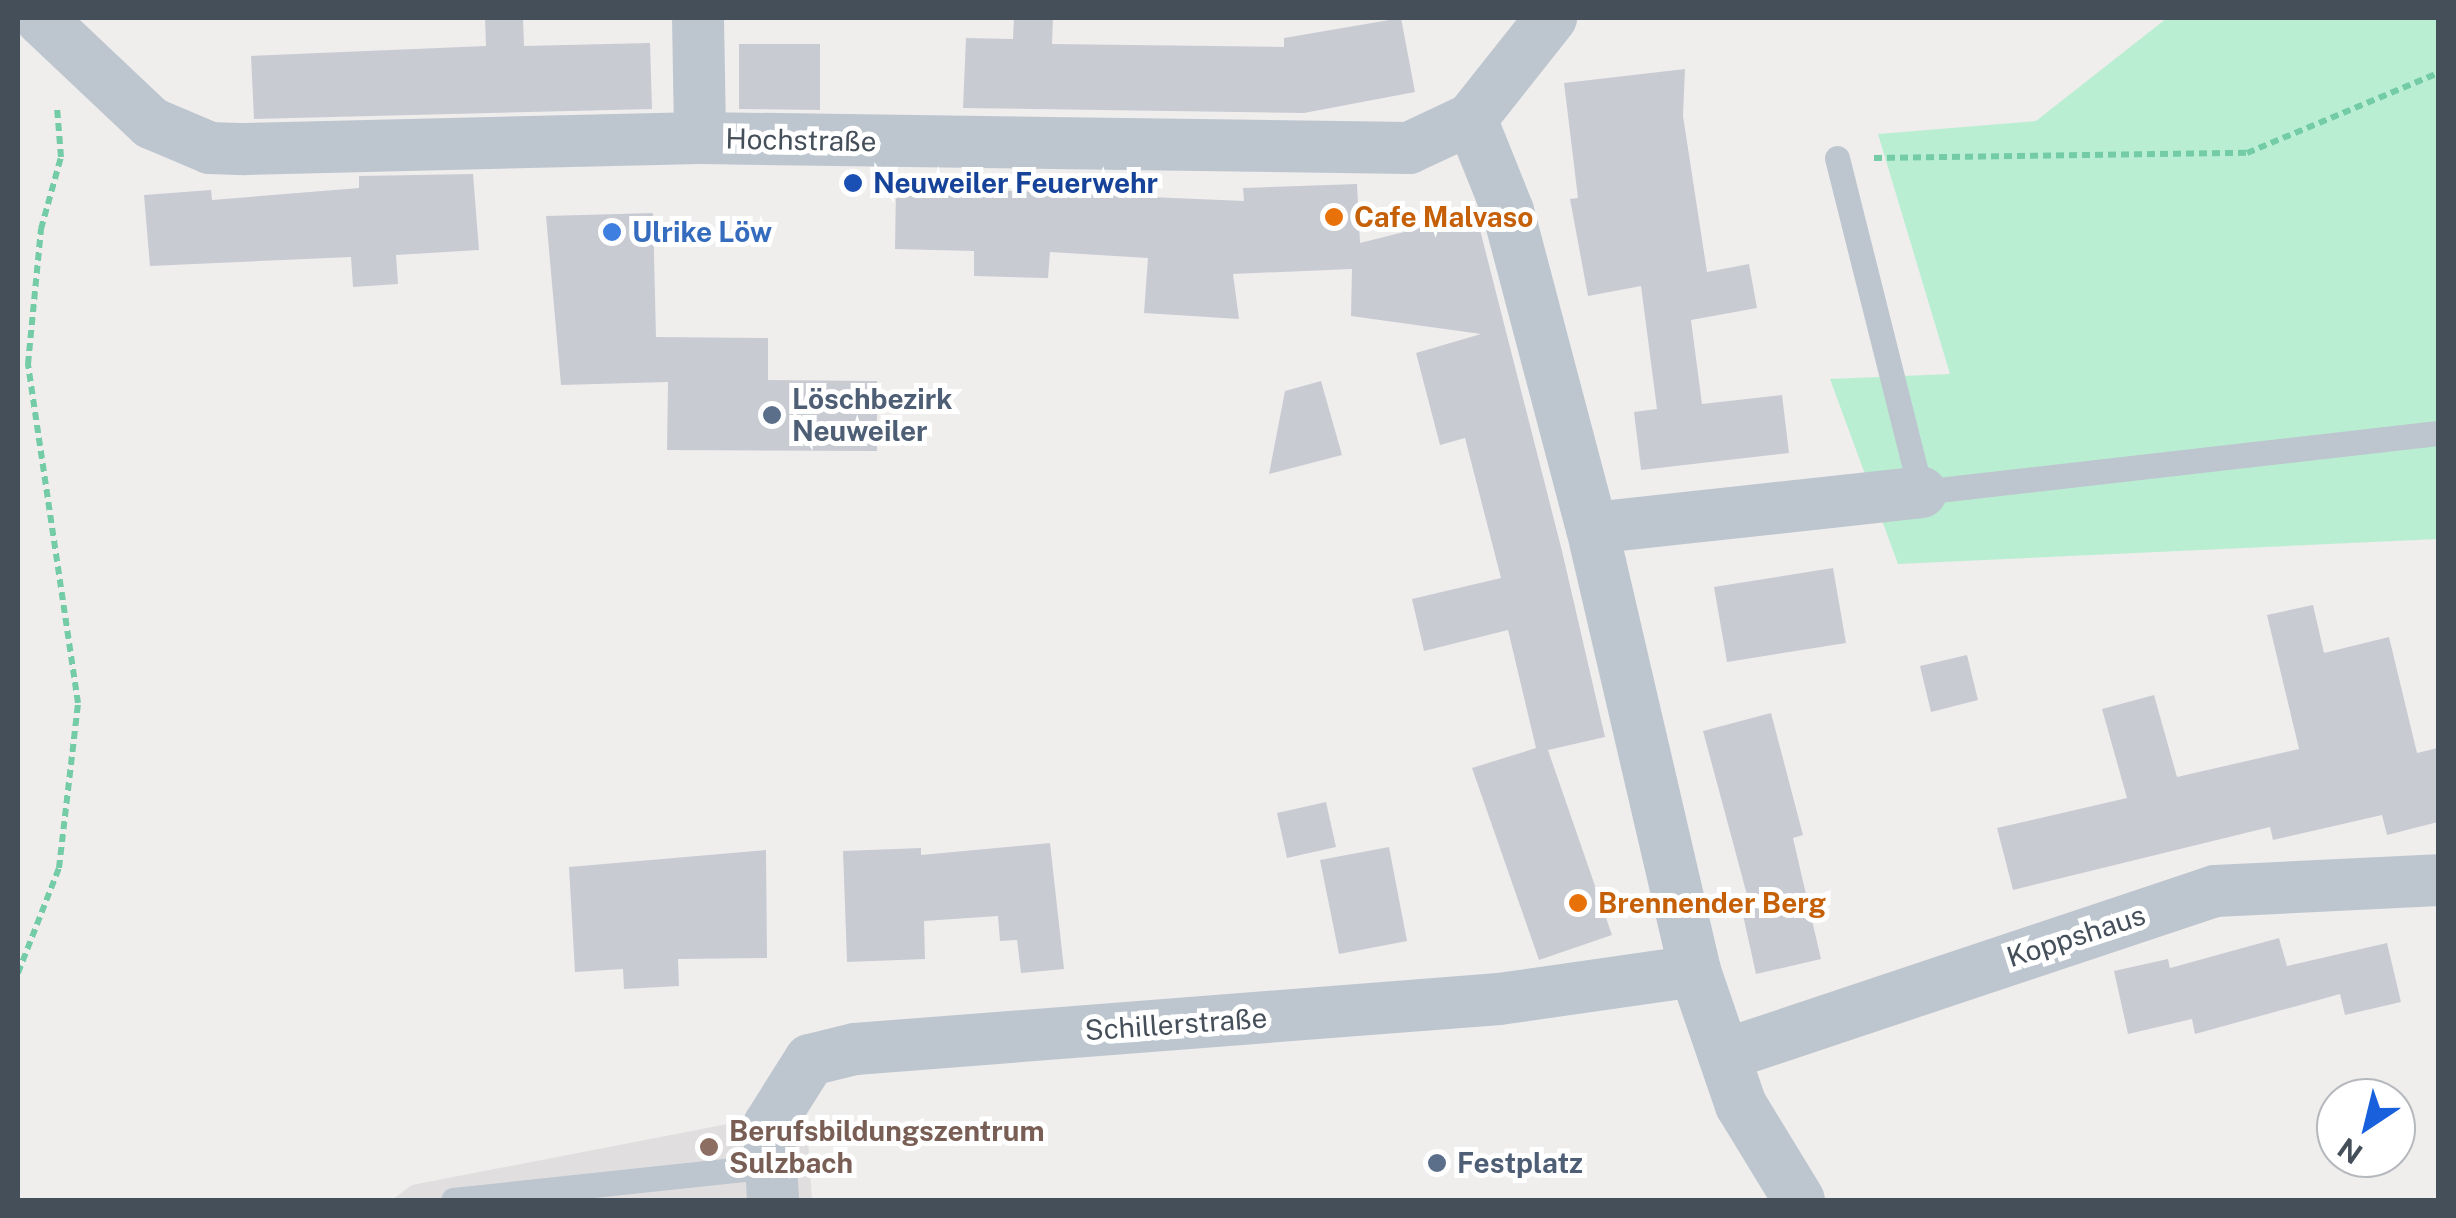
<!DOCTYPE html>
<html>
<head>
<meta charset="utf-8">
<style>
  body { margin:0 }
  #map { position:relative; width:2456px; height:1218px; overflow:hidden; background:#f0eded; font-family:"Public Sans",sans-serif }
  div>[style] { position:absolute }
  .education>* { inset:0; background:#e1dedf }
  .green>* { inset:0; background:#baeed2 }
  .building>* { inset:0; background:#c9cbd3 }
  .path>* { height:6px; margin-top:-3px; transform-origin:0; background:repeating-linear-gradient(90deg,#73cca6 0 8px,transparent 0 13px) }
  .lane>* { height:25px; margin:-12.5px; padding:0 12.5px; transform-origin:12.5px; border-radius:12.5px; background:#bdc6cf }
  .street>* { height:52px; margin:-26px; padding:0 26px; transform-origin:26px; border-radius:26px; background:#bdc6cf }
  .dots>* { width:28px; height:28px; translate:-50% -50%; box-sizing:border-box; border:5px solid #fff; border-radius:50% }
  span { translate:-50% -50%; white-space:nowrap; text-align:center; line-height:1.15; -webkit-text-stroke:10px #fff; paint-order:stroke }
  .street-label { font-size:28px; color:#454f5a }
  .transit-label { font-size:28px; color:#164399; font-weight:700 }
  .left { translate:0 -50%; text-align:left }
  .food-label { font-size:28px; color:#c56008; font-weight:700 }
  .shop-label { font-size:28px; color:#366cbe; font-weight:700 }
  .service-label { font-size:28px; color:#4e5e75; font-weight:700 }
  .education-label { font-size:28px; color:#785e54; font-weight:700 }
  .frame { position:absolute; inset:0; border:20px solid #454f5a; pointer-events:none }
  .north { position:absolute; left:2316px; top:1078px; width:100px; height:100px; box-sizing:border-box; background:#fff; border:2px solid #b5b9bd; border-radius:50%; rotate:215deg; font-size:28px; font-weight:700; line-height:40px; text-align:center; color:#454f5a }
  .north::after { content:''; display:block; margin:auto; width:35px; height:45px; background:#1960dd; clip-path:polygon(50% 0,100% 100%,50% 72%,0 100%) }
</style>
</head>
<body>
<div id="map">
  <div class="education">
    <div style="clip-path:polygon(806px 1109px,812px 1200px,392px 1200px,412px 1185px)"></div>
  </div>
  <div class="green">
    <div style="clip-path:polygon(2167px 18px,2438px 18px,2438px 539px,1898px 564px,1830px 379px,1950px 374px,1878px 134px,2036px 121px)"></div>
  </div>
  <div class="building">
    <div style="clip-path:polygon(485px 18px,523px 18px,524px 46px,650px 43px,652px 109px,254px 119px,251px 56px,486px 46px)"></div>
    <div style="clip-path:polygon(1014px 18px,1053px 18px,1052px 44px,1284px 47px,1284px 38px,1401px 18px,1415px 92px,1304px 113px,963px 108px,966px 38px,1013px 39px)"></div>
    <div style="clip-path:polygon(739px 44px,820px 44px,820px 110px,739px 109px)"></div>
    <div style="clip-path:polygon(1685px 69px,1683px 116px,1707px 272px,1749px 264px,1757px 308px,1691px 320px,1702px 404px,1782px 395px,1789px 453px,1641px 470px,1634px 412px,1657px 409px,1641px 286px,1588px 296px,1570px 199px,1578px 198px,1564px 83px)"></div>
    <div style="clip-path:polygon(473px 174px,479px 250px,396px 255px,398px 284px,353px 287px,351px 257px,150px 266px,144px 195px,211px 190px,212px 200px,359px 188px,359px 176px)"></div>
    <div style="clip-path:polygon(1357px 184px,1360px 243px,1476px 214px,1562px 551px,1605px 737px,1548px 750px,1612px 935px,1539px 960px,1472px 768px,1536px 748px,1508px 630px,1424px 651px,1412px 599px,1501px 578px,1465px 438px,1440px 445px,1416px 353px,1481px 334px,1351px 316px,1352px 269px,1233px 274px,1239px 319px,1144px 313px,1148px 258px,1050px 252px,1048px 278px,974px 276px,974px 251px,895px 249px,896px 186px,1244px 201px,1243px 188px)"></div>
    <div style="clip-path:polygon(653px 213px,656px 337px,768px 338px,768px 380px,877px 381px,877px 451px,667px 450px,668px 382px,561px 385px,546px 216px)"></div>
    <div style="clip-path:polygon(1321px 381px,1342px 455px,1269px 474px,1285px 391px)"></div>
    <div style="clip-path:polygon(1833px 568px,1846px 643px,1727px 662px,1714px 587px)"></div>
    <div style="clip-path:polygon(2313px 605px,2324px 653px,2389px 637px,2417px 753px,2438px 748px,2438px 822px,2387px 835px,2382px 815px,2273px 840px,2270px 827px,2013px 890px,1997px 828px,2127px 798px,2102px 709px,2154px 695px,2177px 777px,2299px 749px,2267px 615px)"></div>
    <div style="clip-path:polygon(1967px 655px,1978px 700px,1931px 712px,1920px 666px)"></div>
    <div style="clip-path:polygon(1771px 713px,1803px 835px,1793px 838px,1821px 959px,1756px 974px,1739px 897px,1747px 895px,1703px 731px)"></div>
    <div style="clip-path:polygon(1326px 802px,1336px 847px,1287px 858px,1277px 813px)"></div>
    <div style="clip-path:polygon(1050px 843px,1064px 969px,1021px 973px,1017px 940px,1000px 941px,998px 916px,924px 921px,925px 959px,847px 962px,843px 851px,921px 848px,921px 855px)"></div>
    <div style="clip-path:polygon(1389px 847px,1407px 941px,1339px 954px,1320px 860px)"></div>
    <div style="clip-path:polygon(766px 850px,767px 958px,678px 959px,679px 986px,624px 989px,623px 969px,575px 972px,569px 867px)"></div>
    <div style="clip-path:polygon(2279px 938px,2287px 966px,2387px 943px,2401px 1002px,2345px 1015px,2340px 994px,2195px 1034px,2192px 1019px,2128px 1034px,2114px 971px,2168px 959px,2170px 968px)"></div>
  </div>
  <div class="path">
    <div style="left:1874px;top:158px;width:373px;rotate:-0.8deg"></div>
    <div style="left:2247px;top:153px;width:207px;rotate:-22.7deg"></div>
    <div style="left:18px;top:973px;width:113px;rotate:-68.7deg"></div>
    <div style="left:59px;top:868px;width:166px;rotate:-83.4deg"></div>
    <div style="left:78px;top:703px;width:343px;rotate:-98.4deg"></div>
    <div style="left:28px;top:364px;width:136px;rotate:-84.5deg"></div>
    <div style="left:41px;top:229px;width:75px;rotate:-74.5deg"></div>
    <div style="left:61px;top:157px;width:50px;rotate:-94.6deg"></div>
  </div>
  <div class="lane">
    <div style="left:1837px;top:158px;width:344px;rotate:75.9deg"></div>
    <div style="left:1921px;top:492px;width:520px;rotate:-6.51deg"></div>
    <div style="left:453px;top:1200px;width:320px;rotate:-6.1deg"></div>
  </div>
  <div class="street">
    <div style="left:40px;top:18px;width:153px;rotate:43.4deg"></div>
    <div style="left:151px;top:123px;width:64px;rotate:23deg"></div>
    <div style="left:210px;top:148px;width:35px;rotate:2deg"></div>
    <div style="left:245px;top:149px;width:455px;rotate:-1.4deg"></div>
    <div style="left:700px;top:138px;width:709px;rotate:0.81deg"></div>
    <div style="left:1409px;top:148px;width:68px;rotate:-25.1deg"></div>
    <div style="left:1471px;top:119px;width:129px;rotate:-51.6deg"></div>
    <div style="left:698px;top:18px;width:120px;rotate:89deg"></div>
    <div style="left:1471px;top:119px;width:99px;rotate:68.1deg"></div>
    <div style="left:1508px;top:211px;width:328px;rotate:75.2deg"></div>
    <div style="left:1592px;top:528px;width:455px;rotate:76.9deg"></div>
    <div style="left:1695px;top:971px;width:142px;rotate:71.1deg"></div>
    <div style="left:1741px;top:1105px;width:111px;rotate:58.6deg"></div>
    <div style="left:1592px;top:528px;width:331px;rotate:-6.2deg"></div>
    <div style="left:1724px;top:1055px;width:518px;rotate:-18.47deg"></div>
    <div style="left:2215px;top:891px;width:223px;rotate:-2.8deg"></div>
    <div style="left:773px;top:1200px;width:75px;rotate:-93.1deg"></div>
    <div style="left:769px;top:1125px;width:77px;rotate:-57.8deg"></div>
    <div style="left:810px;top:1060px;width:46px;rotate:-13.7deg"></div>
    <div style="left:855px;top:1049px;width:646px;rotate:-4.44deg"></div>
    <div style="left:1499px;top:999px;width:198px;rotate:-8.1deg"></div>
  </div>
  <div class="dots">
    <div style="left:853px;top:183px;background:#1a4fb4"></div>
    <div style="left:1334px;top:217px;background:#e8710a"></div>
    <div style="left:612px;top:232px;background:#3f7fe0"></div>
    <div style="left:772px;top:415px;background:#5c6f8a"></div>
    <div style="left:1578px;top:903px;background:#e8710a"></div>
    <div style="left:709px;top:1147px;background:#8d6e63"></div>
    <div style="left:1437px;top:1163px;background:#5c6f8a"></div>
  </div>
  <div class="street-label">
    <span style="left:801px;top:140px;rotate:1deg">Hochstraße</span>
    <span style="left:2076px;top:936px;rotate:-18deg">Koppshaus</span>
    <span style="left:1176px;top:1024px;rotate:-4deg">Schillerstraße</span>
  </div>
  <div class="transit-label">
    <span class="left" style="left:873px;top:183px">Neuweiler Feuerwehr</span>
  </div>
  <div class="food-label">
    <span class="left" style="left:1354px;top:217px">Cafe Malvaso</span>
    <span class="left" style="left:1598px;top:903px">Brennender Berg</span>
  </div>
  <div class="shop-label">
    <span class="left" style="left:632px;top:232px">Ulrike Löw</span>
  </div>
  <div class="service-label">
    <span class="left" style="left:792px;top:415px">Löschbezirk<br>Neuweiler</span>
    <span class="left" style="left:1457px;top:1163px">Festplatz</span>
  </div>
  <div class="education-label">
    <span class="left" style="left:729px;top:1147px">Berufsbildungszentrum<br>Sulzbach</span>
  </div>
  <div class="frame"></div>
  <div class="north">N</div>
</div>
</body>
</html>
